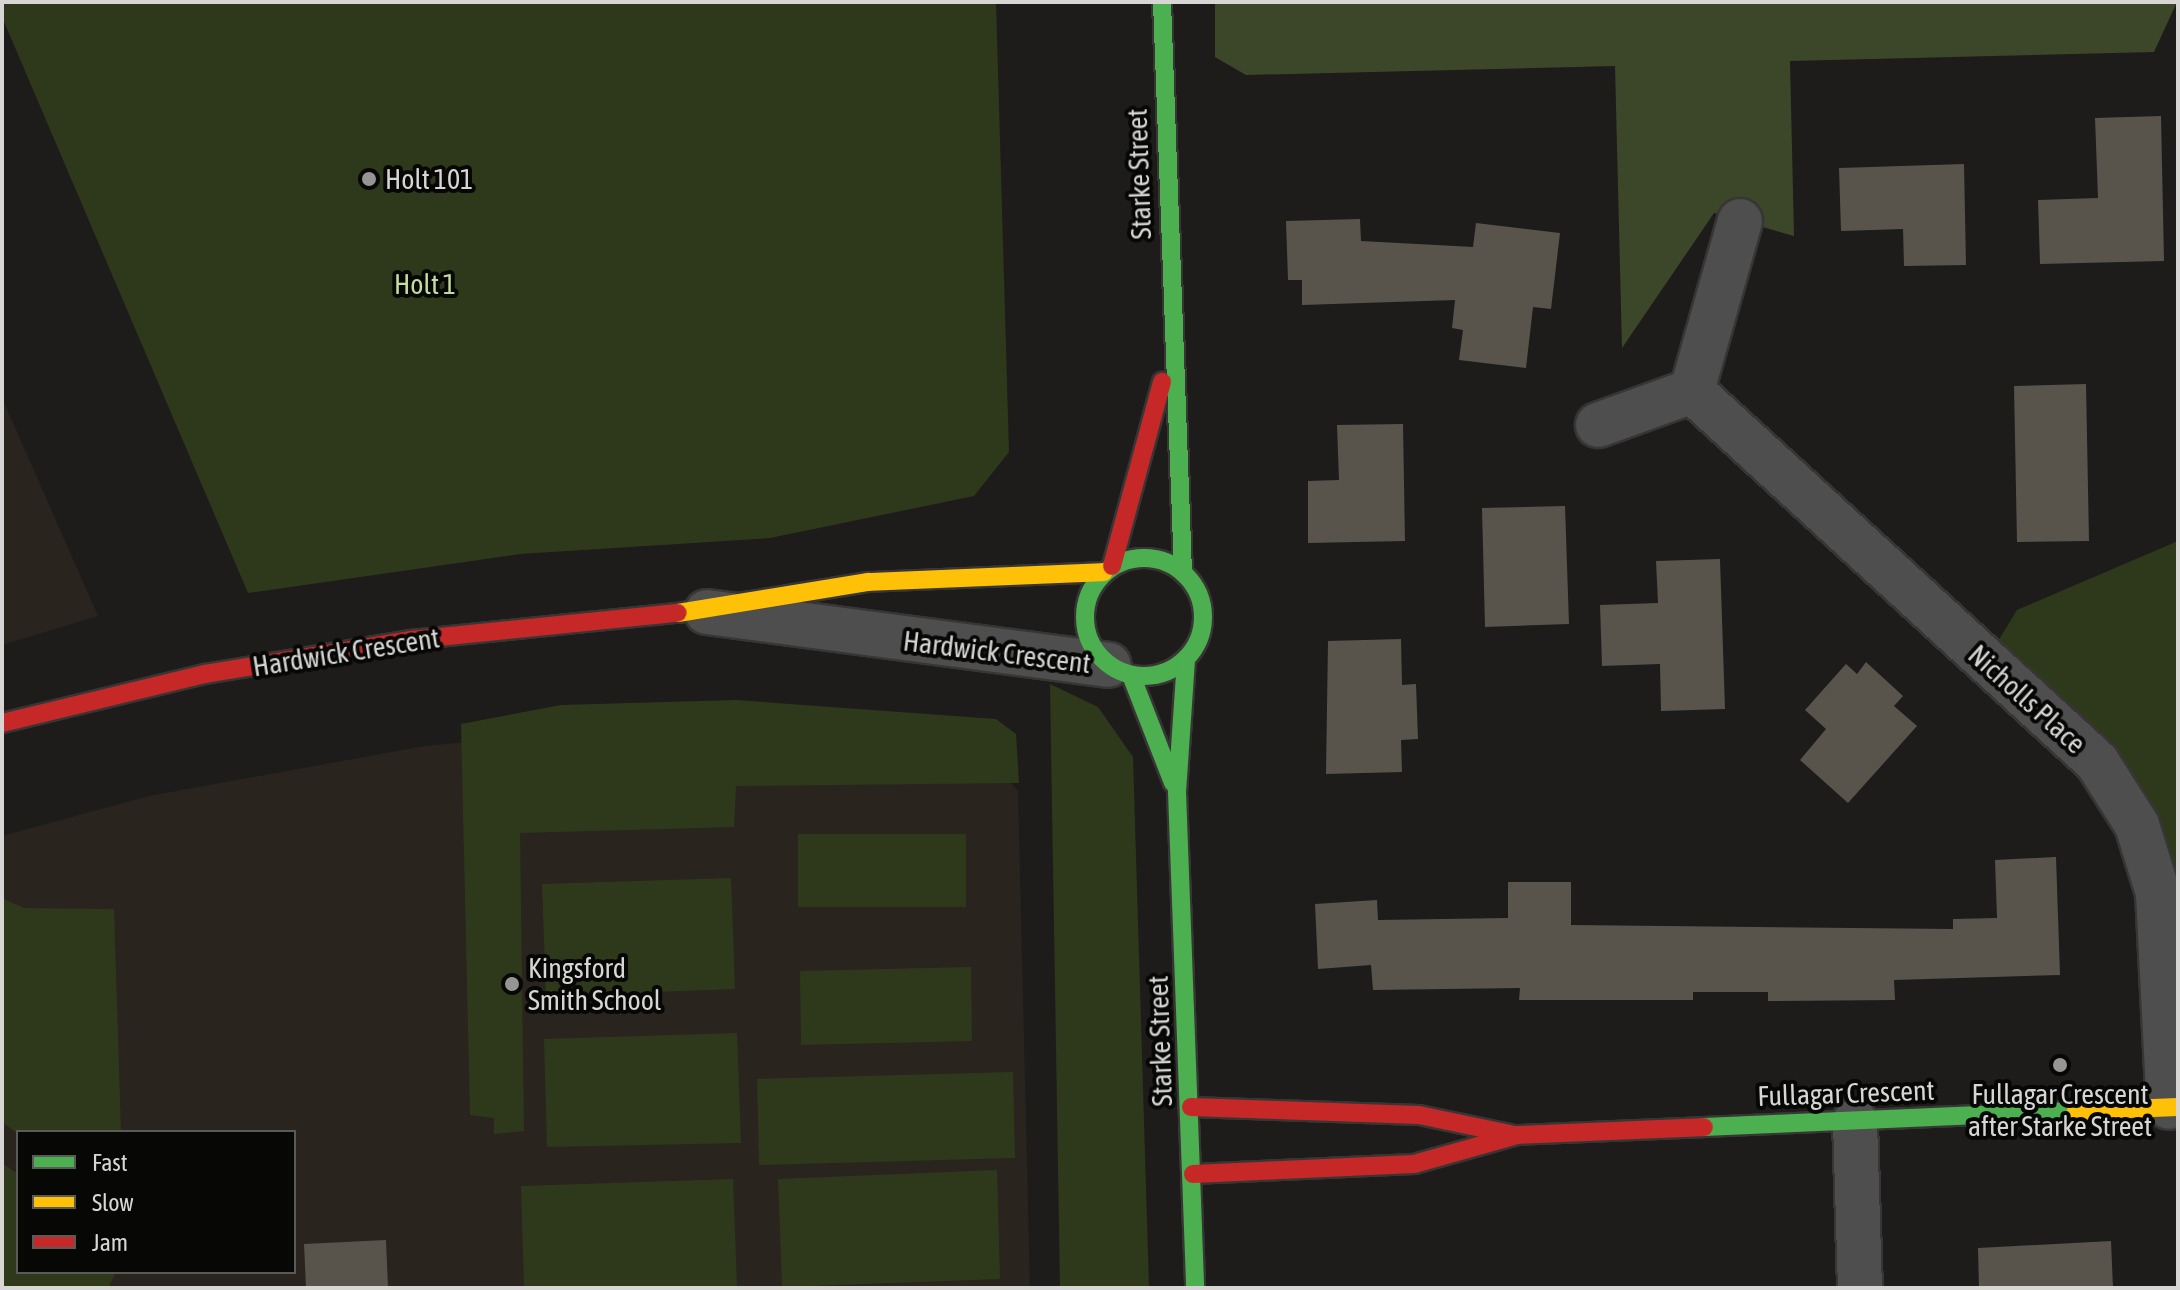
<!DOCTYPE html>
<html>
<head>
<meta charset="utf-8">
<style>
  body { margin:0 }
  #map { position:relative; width:2180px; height:1290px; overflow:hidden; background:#1d1c1b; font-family:"Asap Condensed",sans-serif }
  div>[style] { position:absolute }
  .built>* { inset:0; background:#29241e }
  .green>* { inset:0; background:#2e391c }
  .forest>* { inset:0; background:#3c472a }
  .building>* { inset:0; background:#58544c }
  .roads { filter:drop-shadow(2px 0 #373635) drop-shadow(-2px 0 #373635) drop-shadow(0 2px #373635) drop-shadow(0 -2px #373635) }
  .street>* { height:44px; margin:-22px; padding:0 22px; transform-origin:22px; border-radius:22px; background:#4f4e4e }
  .fast>* { height:18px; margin:-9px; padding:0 9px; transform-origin:9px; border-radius:9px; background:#4caf50 }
  .fast>.ring { margin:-9px; padding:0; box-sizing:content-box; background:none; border:18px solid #4caf50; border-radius:50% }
  .slow>* { height:18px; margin:-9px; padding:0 9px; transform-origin:9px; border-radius:9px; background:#ffc107 }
  .jam>* { height:18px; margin:-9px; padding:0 9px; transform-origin:9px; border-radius:9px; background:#c62828 }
  .dots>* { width:22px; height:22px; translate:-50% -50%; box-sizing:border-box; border:4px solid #070706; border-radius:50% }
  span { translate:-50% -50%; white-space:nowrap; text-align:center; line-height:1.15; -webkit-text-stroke:8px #070706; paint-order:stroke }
  .street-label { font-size:28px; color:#d7d6d4 }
  .poi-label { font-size:28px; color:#d7d6d4 }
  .left { translate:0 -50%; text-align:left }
  .park-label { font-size:28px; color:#c4dc9f }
  .frame { position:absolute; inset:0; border:4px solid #d7d6d4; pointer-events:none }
  .legend { position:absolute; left:16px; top:1130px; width:280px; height:144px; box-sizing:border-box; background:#070706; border:2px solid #5a5a58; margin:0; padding:10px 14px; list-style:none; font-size:24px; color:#d7d6d4 }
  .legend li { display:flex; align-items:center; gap:16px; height:40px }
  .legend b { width:40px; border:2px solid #5a5a58 }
</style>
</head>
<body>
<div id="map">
  <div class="built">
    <div style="clip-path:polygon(2px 398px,98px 616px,2px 645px)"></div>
    <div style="clip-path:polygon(evenodd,682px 721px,980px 749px,1018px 791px,1030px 1288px,2px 1288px,2px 836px,149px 796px,425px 746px,682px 721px,18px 1132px,294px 1132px,294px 1272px,18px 1272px,18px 1132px)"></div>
  </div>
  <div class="green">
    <div style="clip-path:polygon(2px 2px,996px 2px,1009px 452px,974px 496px,770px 538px,520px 554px,248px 593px,2px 17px)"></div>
    <div style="clip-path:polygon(2178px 541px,2178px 1064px,2137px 825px,1986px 661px,2017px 610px)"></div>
    <div style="clip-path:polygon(1050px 684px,1098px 707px,1133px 757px,1149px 1288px,1060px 1288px)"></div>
    <div style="clip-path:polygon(736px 700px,996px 719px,1016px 734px,1019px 783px,736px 786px,734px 827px,520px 833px,524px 1131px,494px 1134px,494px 1118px,470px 1115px,461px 724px,561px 705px)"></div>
    <div style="clip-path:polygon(798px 834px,966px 834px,966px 907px,798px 907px)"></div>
    <div style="clip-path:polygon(731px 878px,735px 989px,546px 996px,542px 884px)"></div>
    <div style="clip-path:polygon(2px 898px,24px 908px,114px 909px,121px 1132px,18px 1134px,2px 1122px)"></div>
    <div style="clip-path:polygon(971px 967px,972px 1041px,801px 1045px,800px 971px)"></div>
    <div style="clip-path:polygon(737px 1033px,741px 1143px,547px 1147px,544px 1039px)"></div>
    <div style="clip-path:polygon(1013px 1072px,1015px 1158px,759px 1165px,757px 1079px)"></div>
    <div style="clip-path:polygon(2px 1163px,18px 1174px,18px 1272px,116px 1272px,108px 1288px,2px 1288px)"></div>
    <div style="clip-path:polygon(997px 1170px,1000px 1279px,782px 1287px,778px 1179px)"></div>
    <div style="clip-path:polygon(733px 1179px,737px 1288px,524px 1288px,521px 1186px)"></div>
  </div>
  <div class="forest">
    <div style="clip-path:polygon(1215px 2px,2175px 2px,2176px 4px,2154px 52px,1790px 61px,1794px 236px,1714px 213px,1622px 348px,1615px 66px,1246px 75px,1215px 57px)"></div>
  </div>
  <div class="building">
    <div style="clip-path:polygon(2161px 116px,2164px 261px,2040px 264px,2038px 200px,2098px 198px,2095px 118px)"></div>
    <div style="clip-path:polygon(1964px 164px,1966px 265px,1904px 266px,1903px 229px,1841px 231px,1839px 168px)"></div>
    <div style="clip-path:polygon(1360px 219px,1361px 241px,1473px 247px,1476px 223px,1560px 233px,1551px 309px,1533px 307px,1526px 368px,1459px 360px,1463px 330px,1452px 328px,1455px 300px,1302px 305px,1302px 280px,1288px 280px,1286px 221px)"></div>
    <div style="clip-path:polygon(2086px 384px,2089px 541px,2017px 542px,2014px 386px)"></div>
    <div style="clip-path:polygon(1403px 424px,1405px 541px,1308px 543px,1308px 481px,1339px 480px,1337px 425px)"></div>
    <div style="clip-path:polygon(1565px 506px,1569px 624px,1485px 627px,1482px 508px)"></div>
    <div style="clip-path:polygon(1720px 559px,1725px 709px,1661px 711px,1660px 664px,1602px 666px,1600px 605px,1658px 603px,1656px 561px)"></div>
    <div style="clip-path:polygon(1401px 639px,1402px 685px,1416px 684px,1418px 739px,1401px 740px,1402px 772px,1326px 774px,1328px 641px)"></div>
    <div style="clip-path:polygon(1866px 662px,1903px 696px,1894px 706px,1917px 726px,1848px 803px,1800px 760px,1826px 729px,1805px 710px,1846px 664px,1857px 674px)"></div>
    <div style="clip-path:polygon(2056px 857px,2060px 975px,1894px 980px,1895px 1000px,1768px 1001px,1768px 992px,1693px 992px,1693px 1000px,1519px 1000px,1520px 988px,1373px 990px,1371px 965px,1318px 969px,1315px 904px,1377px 900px,1378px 920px,1508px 918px,1508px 882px,1571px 882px,1571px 925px,1953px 929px,1953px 919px,1997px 918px,1995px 860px)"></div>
    <div style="clip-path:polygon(386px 1240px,388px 1288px,306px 1288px,304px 1244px)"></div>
    <div style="clip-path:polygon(2111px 1241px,2113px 1288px,1979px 1288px,1978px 1248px)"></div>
  </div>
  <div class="roads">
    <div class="street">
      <div style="left:1740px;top:221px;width:177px;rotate:105.8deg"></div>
      <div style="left:1692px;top:391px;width:549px;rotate:42.49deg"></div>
      <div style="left:2097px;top:762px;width:75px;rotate:57.6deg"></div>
      <div style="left:2137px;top:825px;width:71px;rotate:72.8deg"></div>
      <div style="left:2158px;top:893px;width:214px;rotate:87.1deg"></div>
      <div style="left:1598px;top:425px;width:100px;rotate:-19.9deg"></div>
      <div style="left:707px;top:612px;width:405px;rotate:7.5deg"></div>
      <div style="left:1855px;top:1121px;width:167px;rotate:88.3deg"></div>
    </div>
    <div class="fast">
      <div style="left:1162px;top:2px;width:571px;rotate:87.89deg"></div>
      <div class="ring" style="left:1085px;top:558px;width:100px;height:100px"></div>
      <div style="left:1186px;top:660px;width:132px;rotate:93.9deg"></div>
      <div style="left:1177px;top:792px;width:496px;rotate:87.9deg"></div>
      <div style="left:1131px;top:675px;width:116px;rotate:68.7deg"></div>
      <div style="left:1704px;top:1127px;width:372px;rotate:-2.5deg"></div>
    </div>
    <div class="slow">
      <div style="left:678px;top:613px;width:193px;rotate:-9.3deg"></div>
      <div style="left:868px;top:582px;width:236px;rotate:-2.4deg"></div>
      <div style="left:2076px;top:1111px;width:102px;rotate:-2.2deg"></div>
    </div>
    <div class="jam">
      <div style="left:1112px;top:566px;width:191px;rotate:-74.8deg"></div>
      <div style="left:2px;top:723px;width:209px;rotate:-13.6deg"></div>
      <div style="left:205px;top:674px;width:208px;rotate:-9.4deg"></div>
      <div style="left:410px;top:640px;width:269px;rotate:-5.8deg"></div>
      <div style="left:1191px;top:1107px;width:228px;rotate:2deg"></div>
      <div style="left:1419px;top:1115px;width:93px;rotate:11.8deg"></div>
      <div style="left:1193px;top:1174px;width:221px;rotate:-2.6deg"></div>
      <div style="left:1414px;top:1164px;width:107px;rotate:-15.7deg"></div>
      <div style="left:1517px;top:1135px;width:187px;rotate:-2.4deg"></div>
    </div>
  </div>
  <div class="dots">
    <div style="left:369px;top:179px;background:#969593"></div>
    <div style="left:512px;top:984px;background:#969593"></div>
    <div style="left:2060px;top:1065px;background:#969593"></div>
  </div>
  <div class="street-label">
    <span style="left:1139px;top:174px;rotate:-92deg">Starke Street</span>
    <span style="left:346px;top:652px;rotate:-9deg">Hardwick Crescent</span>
    <span style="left:997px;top:652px;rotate:7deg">Hardwick Crescent</span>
    <span style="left:2027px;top:699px;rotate:42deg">Nicholls Place</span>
    <span style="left:1160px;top:1041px;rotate:-92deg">Starke Street</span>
    <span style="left:1846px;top:1093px;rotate:-2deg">Fullagar Crescent</span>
  </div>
  <div class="poi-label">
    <span class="left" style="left:385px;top:179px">Holt 101</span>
    <span class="left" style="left:528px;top:984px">Kingsford<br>Smith School</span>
    <span style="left:2060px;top:1110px">Fullagar Crescent<br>after Starke Street</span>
  </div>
  <div class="park-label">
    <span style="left:425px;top:284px">Holt 1</span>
  </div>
  <div class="frame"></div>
  <ul class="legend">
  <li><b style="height:10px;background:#4caf50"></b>Fast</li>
  <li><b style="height:10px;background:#ffc107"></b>Slow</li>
  <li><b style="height:10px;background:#c62828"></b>Jam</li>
  </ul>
</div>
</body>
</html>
